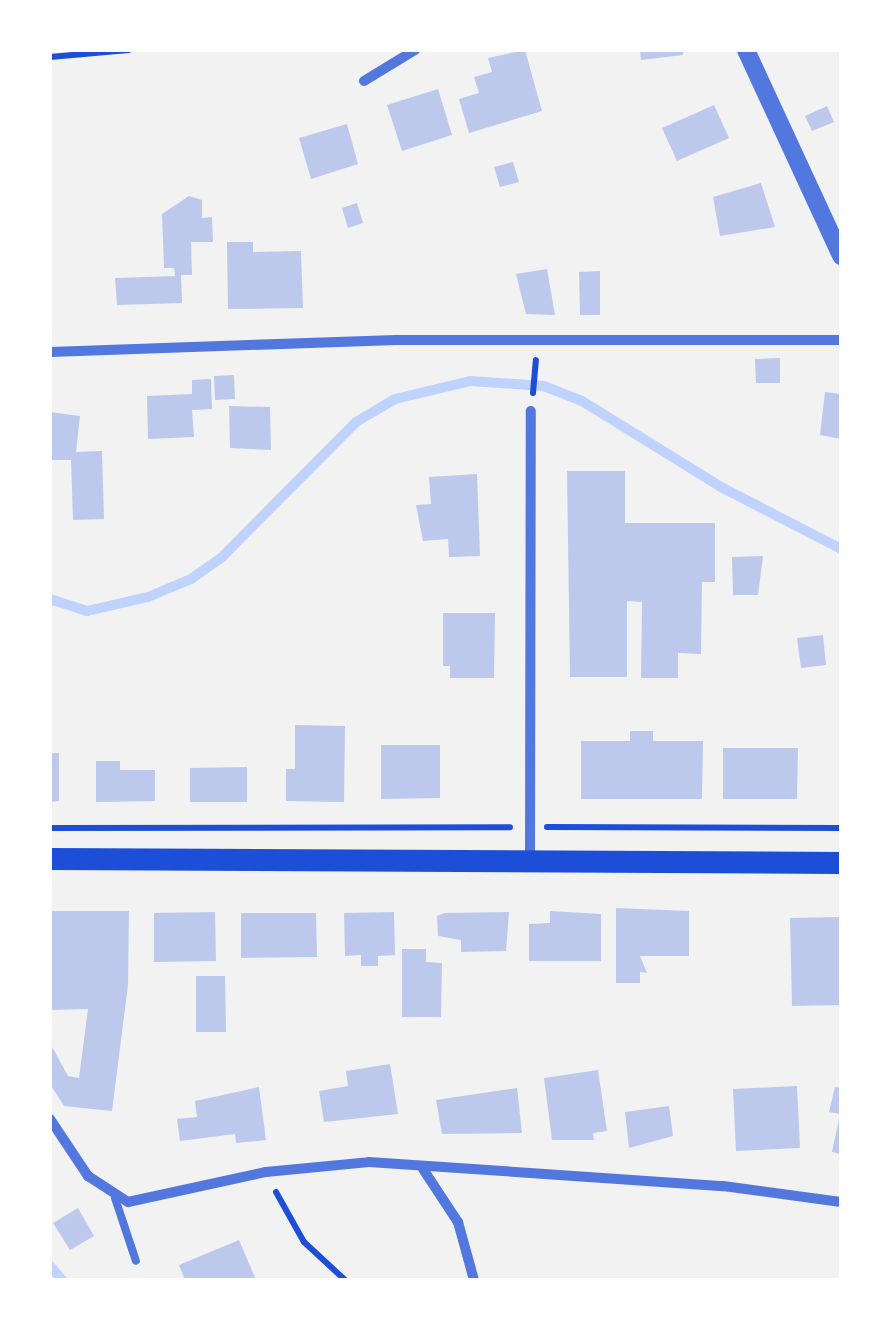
<!DOCTYPE html>
<html>
<head>
<meta charset="utf-8">
<style>
  body { margin:0 }
  #map { position:relative; width:891px; height:1330px; overflow:hidden; background:#f2f2f2; font-family:"Work Sans",sans-serif }
  div>[style] { position:absolute }
  .stream>* { height:10px; margin:-5px; padding:0 5px; transform-origin:5px; border-radius:5px; background:#bfd3fe }
  .building>* { inset:0; background:#bdc9ec }
  .path>* { height:6px; margin:-3px; padding:0 3px; transform-origin:3px; border-radius:3px; background:#1d4ed8 }
  .service>* { height:8px; margin:-4px; padding:0 4px; transform-origin:4px; border-radius:4px; background:#5277de }
  .minor>* { height:10px; margin:-5px; padding:0 5px; transform-origin:5px; border-radius:5px; background:#5277de }
  .tertiary>* { height:18px; margin:-9px; padding:0 9px; transform-origin:9px; border-radius:9px; background:#5277de }
  .primary>* { height:22px; margin:-11px; padding:0 11px; transform-origin:11px; border-radius:11px; background:#1d4ed8 }
  span { translate:-50% -50%; white-space:nowrap; text-align:center; line-height:1.15; -webkit-text-stroke:8px #fff; paint-order:stroke }
  .frame { position:absolute; inset:0; border:52px solid #fff; pointer-events:none }
</style>
</head>
<body>
<div id="map">
  <div class="stream">
    <div style="left:50px;top:599px;width:39px;rotate:18deg"></div>
    <div style="left:87px;top:611px;width:63px;rotate:-12.9deg"></div>
    <div style="left:148px;top:597px;width:47px;rotate:-22.7deg"></div>
    <div style="left:191px;top:579px;width:38px;rotate:-35deg"></div>
    <div style="left:222px;top:557px;width:190px;rotate:-45.2deg"></div>
    <div style="left:356px;top:422px;width:45px;rotate:-30.5deg"></div>
    <div style="left:395px;top:399px;width:77px;rotate:-13.5deg"></div>
    <div style="left:470px;top:381px;width:74px;rotate:3.9deg"></div>
    <div style="left:544px;top:386px;width:41px;rotate:21.5deg"></div>
    <div style="left:582px;top:401px;width:163px;rotate:31.7deg"></div>
    <div style="left:721px;top:487px;width:135px;rotate:27.3deg"></div>
    <div style="left:50px;top:1266px;width:18px;rotate:49deg"></div>
  </div>
  <div class="building">
    <div style="clip-path:polygon(525px 50px,542px 111px,469px 133px,459px 99px,479px 93px,474px 77px,492px 72px,488px 58px)"></div>
    <div style="clip-path:polygon(640px 50px,683px 50px,683px 55px,641px 60px)"></div>
    <div style="clip-path:polygon(438px 89px,452px 135px,402px 151px,387px 105px)"></div>
    <div style="clip-path:polygon(714px 105px,729px 138px,677px 161px,662px 128px)"></div>
    <div style="clip-path:polygon(827px 106px,834px 122px,812px 131px,805px 116px)"></div>
    <div style="clip-path:polygon(347px 124px,358px 164px,311px 179px,299px 138px)"></div>
    <div style="clip-path:polygon(513px 162px,519px 182px,500px 187px,494px 167px)"></div>
    <div style="clip-path:polygon(761px 183px,775px 227px,720px 236px,713px 197px)"></div>
    <div style="clip-path:polygon(189px 196px,202px 200px,202px 218px,212px 217px,213px 242px,191px 242px,192px 275px,181px 275px,182px 303px,117px 305px,115px 278px,175px 276px,174px 268px,164px 268px,162px 214px)"></div>
    <div style="clip-path:polygon(357px 203px,363px 223px,348px 228px,342px 208px)"></div>
    <div style="clip-path:polygon(227px 242px,253px 242px,253px 252px,301px 251px,303px 308px,228px 309px)"></div>
    <div style="clip-path:polygon(547px 269px,555px 315px,526px 314px,516px 274px)"></div>
    <div style="clip-path:polygon(600px 271px,600px 315px,580px 315px,579px 272px)"></div>
    <div style="clip-path:polygon(780px 358px,780px 383px,756px 383px,755px 359px)"></div>
    <div style="clip-path:polygon(234px 375px,235px 399px,215px 400px,214px 376px)"></div>
    <div style="clip-path:polygon(211px 379px,212px 409px,192px 410px,194px 437px,148px 439px,147px 396px,192px 394px,192px 380px)"></div>
    <div style="clip-path:polygon(825px 392px,841px 394px,841px 439px,820px 435px)"></div>
    <div style="clip-path:polygon(229px 406px,270px 407px,271px 450px,230px 448px)"></div>
    <div style="clip-path:polygon(50px 412px,80px 416px,76px 452px,102px 451px,104px 519px,73px 520px,71px 460px,50px 460px)"></div>
    <div style="clip-path:polygon(567px 471px,625px 471px,625px 523px,715px 523px,715px 582px,702px 582px,701px 654px,678px 653px,678px 678px,641px 678px,642px 602px,627px 601px,627px 677px,570px 677px)"></div>
    <div style="clip-path:polygon(477px 474px,480px 556px,449px 557px,448px 539px,423px 541px,416px 505px,431px 504px,429px 477px)"></div>
    <div style="clip-path:polygon(763px 556px,758px 595px,733px 595px,732px 557px)"></div>
    <div style="clip-path:polygon(443px 613px,495px 613px,494px 678px,450px 678px,450px 666px,443px 666px)"></div>
    <div style="clip-path:polygon(823px 635px,826px 665px,801px 668px,797px 638px)"></div>
    <div style="clip-path:polygon(295px 725px,345px 726px,344px 802px,286px 801px,286px 769px,295px 769px)"></div>
    <div style="clip-path:polygon(630px 731px,653px 731px,653px 741px,703px 741px,702px 799px,581px 799px,581px 741px,630px 741px)"></div>
    <div style="clip-path:polygon(381px 745px,440px 745px,440px 798px,381px 799px)"></div>
    <div style="clip-path:polygon(723px 748px,798px 748px,797px 799px,723px 799px)"></div>
    <div style="clip-path:polygon(50px 753px,59px 753px,59px 801px,50px 802px)"></div>
    <div style="clip-path:polygon(96px 761px,120px 761px,120px 770px,155px 770px,155px 801px,96px 802px)"></div>
    <div style="clip-path:polygon(247px 767px,247px 802px,190px 802px,190px 768px)"></div>
    <div style="clip-path:polygon(616px 908px,689px 911px,689px 956px,640px 956px,647px 973px,640px 972px,640px 983px,616px 983px)"></div>
    <div style="clip-path:polygon(50px 911px,129px 911px,128px 985px,112px 1111px,64px 1106px,50px 1084px,50px 1043px,68px 1076px,79px 1078px,88px 1009px,50px 1010px)"></div>
    <div style="clip-path:polygon(550px 911px,601px 914px,601px 961px,529px 961px,529px 924px,550px 923px)"></div>
    <div style="clip-path:polygon(215px 912px,216px 961px,154px 962px,154px 913px)"></div>
    <div style="clip-path:polygon(394px 912px,395px 955px,378px 956px,378px 966px,361px 966px,361px 955px,345px 956px,344px 913px)"></div>
    <div style="clip-path:polygon(509px 912px,506px 951px,461px 952px,461px 940px,438px 936px,437px 916px,445px 913px)"></div>
    <div style="clip-path:polygon(241px 913px,316px 913px,317px 957px,241px 958px)"></div>
    <div style="clip-path:polygon(841px 917px,841px 1005px,792px 1006px,790px 918px)"></div>
    <div style="clip-path:polygon(402px 949px,426px 949px,426px 962px,442px 963px,441px 1017px,402px 1017px)"></div>
    <div style="clip-path:polygon(196px 976px,225px 976px,226px 1032px,196px 1032px)"></div>
    <div style="clip-path:polygon(390px 1064px,398px 1114px,324px 1122px,319px 1091px,348px 1086px,346px 1071px)"></div>
    <div style="clip-path:polygon(598px 1070px,607px 1131px,593px 1133px,594px 1140px,552px 1140px,544px 1078px)"></div>
    <div style="clip-path:polygon(797px 1086px,800px 1148px,736px 1151px,733px 1089px)"></div>
    <div style="clip-path:polygon(259px 1087px,266px 1140px,236px 1143px,235px 1134px,180px 1141px,177px 1119px,197px 1117px,195px 1101px)"></div>
    <div style="clip-path:polygon(835px 1087px,841px 1088px,841px 1114px,829px 1112px)"></div>
    <div style="clip-path:polygon(517px 1088px,522px 1133px,442px 1134px,436px 1100px)"></div>
    <div style="clip-path:polygon(669px 1106px,673px 1136px,629px 1148px,625px 1112px)"></div>
    <div style="clip-path:polygon(839px 1119px,841px 1119px,841px 1154px,832px 1152px)"></div>
    <div style="clip-path:polygon(78px 1208px,94px 1236px,70px 1250px,53px 1223px)"></div>
    <div style="clip-path:polygon(239px 1240px,256px 1280px,185px 1280px,179px 1265px)"></div>
  </div>
  <div class="path">
    <div style="left:50px;top:57px;width:79px;rotate:-5.1deg"></div>
    <div style="left:533px;top:393px;width:33px;rotate:-85deg"></div>
    <div style="left:547px;top:827px;width:294px;rotate:0.2deg"></div>
    <div style="left:50px;top:828px;width:460px;rotate:-0.1deg"></div>
    <div style="left:276px;top:1192px;width:57px;rotate:60.8deg"></div>
    <div style="left:304px;top:1242px;width:56px;rotate:42.8deg"></div>
  </div>
  <div class="service">
    <div style="left:115px;top:1198px;width:66px;rotate:71.6deg"></div>
  </div>
  <div class="minor">
    <div style="left:364px;top:81px;width:60px;rotate:-31.3deg"></div>
    <div style="left:50px;top:352px;width:346px;rotate:-2deg"></div>
    <div style="left:396px;top:340px;width:445px"></div>
    <div style="left:530px;top:860px;width:449px;rotate:-89.9deg"></div>
    <div style="left:50px;top:1119px;width:69px;rotate:56.3deg"></div>
    <div style="left:88px;top:1176px;width:48px;rotate:33deg"></div>
    <div style="left:128px;top:1202px;width:141px;rotate:-12.3deg"></div>
    <div style="left:266px;top:1172px;width:103px;rotate:-5.5deg"></div>
    <div style="left:369px;top:1162px;width:355px;rotate:3.9deg"></div>
    <div style="left:723px;top:1186px;width:119px;rotate:7.7deg"></div>
    <div style="left:423px;top:1169px;width:64px;rotate:56.6deg"></div>
    <div style="left:458px;top:1222px;width:60px;rotate:74.6deg"></div>
  </div>
  <div class="tertiary">
    <div style="left:746px;top:50px;width:227px;rotate:65.2deg"></div>
  </div>
  <div class="primary">
    <div style="left:50px;top:859px;width:791px;rotate:0.29deg"></div>
  </div>
  <div class="frame"></div>
</div>
</body>
</html>
